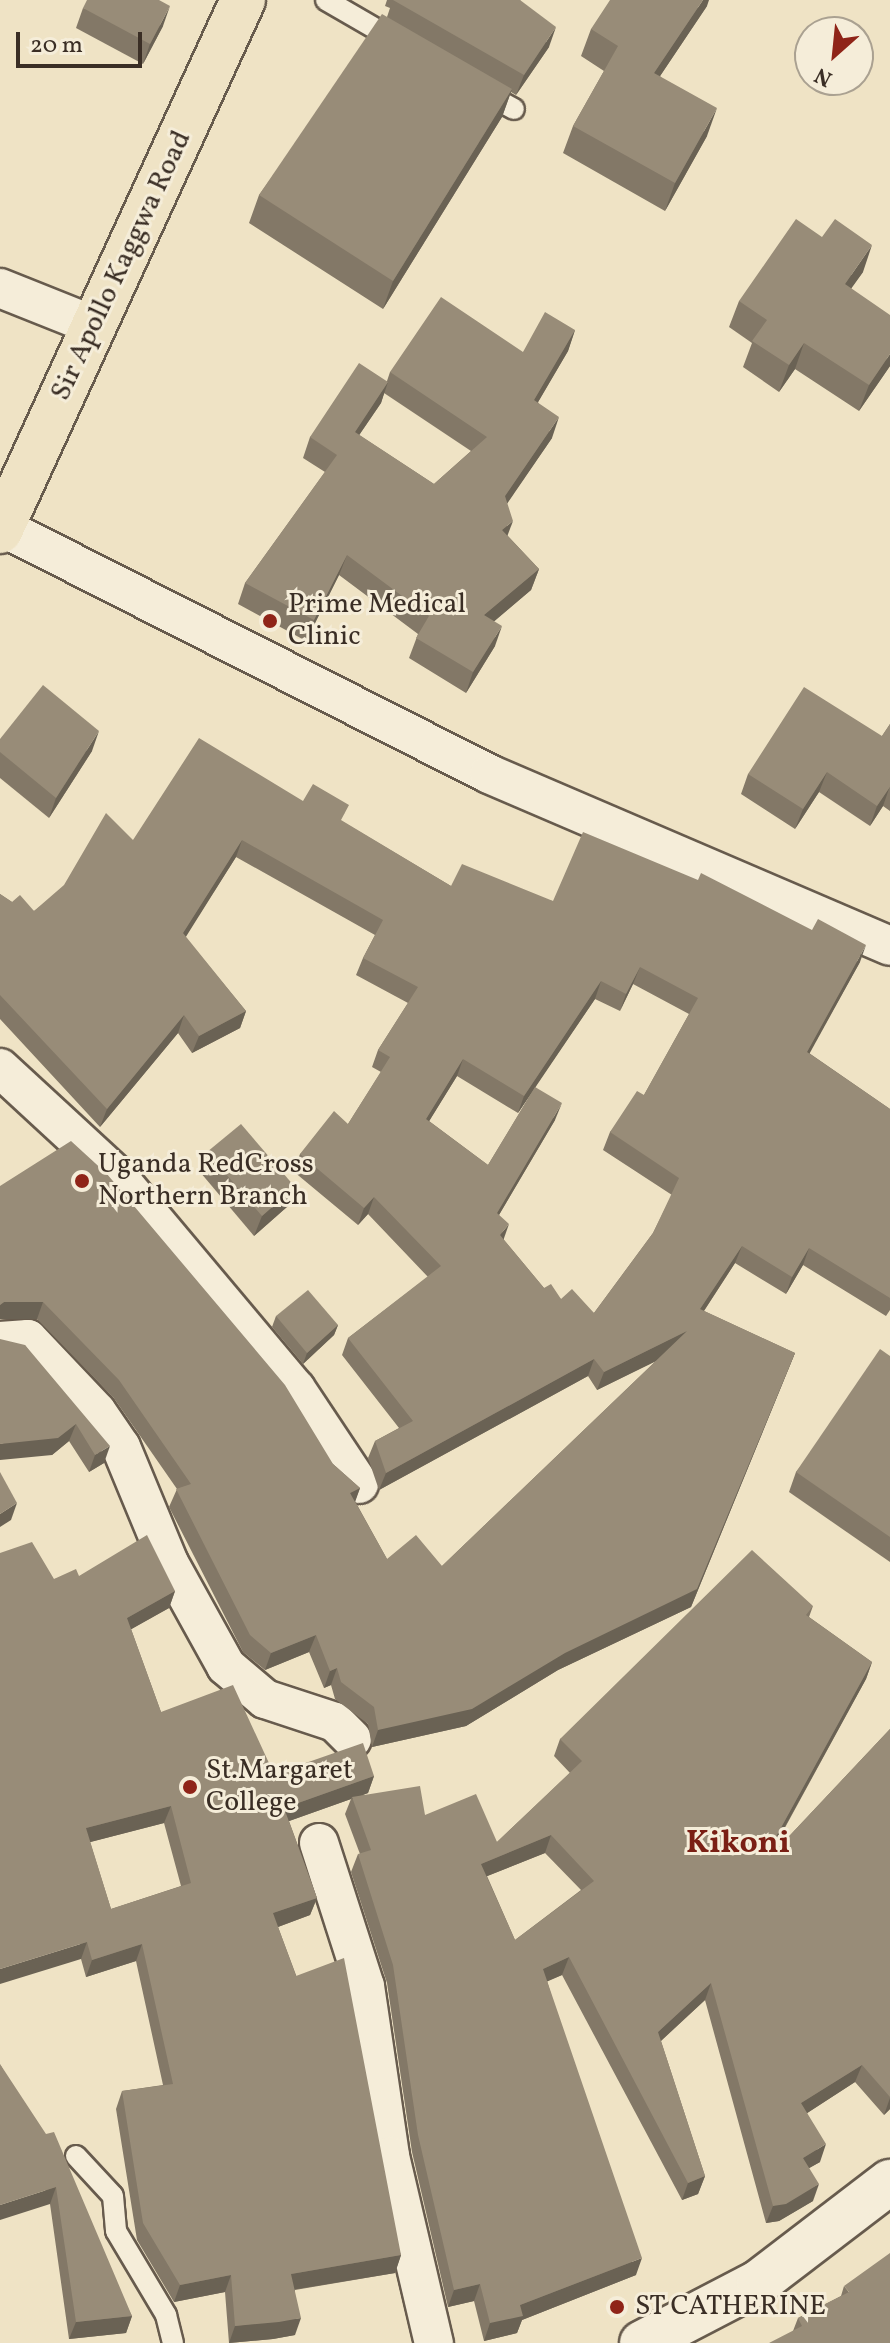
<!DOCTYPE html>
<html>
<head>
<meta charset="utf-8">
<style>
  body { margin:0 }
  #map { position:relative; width:890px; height:2343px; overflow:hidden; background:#efe3c5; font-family:Vollkorn,serif }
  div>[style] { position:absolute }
  .roads { filter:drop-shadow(2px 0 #675b4d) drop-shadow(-2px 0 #675b4d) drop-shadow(0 2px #675b4d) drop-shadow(0 -2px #675b4d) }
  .service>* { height:20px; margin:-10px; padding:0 10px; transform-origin:10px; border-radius:10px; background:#f5edd9 }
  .minor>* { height:38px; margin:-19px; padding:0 19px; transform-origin:19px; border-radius:19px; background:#f5edd9 }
  .tertiary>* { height:44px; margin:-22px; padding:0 22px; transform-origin:22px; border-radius:22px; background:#f5edd9 }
  .primary>* { height:44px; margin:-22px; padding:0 22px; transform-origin:22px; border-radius:22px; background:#efe3c5 }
  .wall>* { inset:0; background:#837867 }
  .shaded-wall>* { inset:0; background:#6a6254 }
  .building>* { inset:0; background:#988c78 }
  .dots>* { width:22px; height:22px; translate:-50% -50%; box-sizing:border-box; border:4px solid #f5edd9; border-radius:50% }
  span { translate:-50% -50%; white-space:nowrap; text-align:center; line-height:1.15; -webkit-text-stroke:6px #f5edd9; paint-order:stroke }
  .street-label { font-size:28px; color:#3a2e25 }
  .poi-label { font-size:28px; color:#3a2e25 }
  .left { translate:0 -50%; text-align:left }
  .quarter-label { font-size:32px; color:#7a1f14; font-weight:700 }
  .north { position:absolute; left:794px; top:16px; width:80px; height:80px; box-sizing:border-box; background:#f5edd9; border:2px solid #aaa191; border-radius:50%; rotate:207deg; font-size:22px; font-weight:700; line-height:32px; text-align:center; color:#3a2e25 }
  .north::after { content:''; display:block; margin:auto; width:28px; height:36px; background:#8f2418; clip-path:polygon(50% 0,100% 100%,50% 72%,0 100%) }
  .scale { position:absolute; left:16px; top:32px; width:126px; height:36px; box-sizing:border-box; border:4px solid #3a2e25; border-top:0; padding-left:10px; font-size:24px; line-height:28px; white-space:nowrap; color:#3a2e25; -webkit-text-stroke:6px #f5edd9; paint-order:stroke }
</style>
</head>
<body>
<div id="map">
  <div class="roads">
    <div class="service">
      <div style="left:326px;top:0;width:80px;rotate:30.1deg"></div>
      <div style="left:485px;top:93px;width:33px;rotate:29deg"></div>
      <div style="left:76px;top:2156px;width:54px;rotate:47.2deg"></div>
      <div style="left:113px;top:2196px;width:35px;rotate:85deg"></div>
      <div style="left:116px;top:2231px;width:98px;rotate:59.2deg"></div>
      <div style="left:166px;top:2315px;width:29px;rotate:76deg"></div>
    </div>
    <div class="minor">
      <div style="left:0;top:288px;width:102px;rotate:21.8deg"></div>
      <div style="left:2px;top:527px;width:546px;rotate:26.89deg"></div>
      <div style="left:489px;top:774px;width:436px;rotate:23.2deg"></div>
      <div style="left:0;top:1068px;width:159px;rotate:42.7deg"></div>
      <div style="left:117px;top:1176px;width:278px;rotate:50deg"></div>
      <div style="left:296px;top:1389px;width:114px;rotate:56.4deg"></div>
      <div style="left:0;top:1341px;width:28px;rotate:-4deg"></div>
      <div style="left:28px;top:1339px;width:100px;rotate:46.6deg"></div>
      <div style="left:97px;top:1412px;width:42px;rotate:55.6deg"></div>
      <div style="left:121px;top:1447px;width:126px;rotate:67.5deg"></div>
      <div style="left:169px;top:1563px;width:118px;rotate:61deg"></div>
      <div style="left:226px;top:1666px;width:51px;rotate:40.2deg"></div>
      <div style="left:265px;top:1699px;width:74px;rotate:18.2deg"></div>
      <div style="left:335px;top:1722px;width:24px;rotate:45deg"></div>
      <div style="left:319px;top:1843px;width:150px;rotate:72.2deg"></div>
      <div style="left:365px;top:1986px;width:172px;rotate:81.6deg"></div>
      <div style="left:390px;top:2156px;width:192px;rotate:76.8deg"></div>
    </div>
    <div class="tertiary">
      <div style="left:642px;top:2343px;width:132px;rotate:-27.5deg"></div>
      <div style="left:759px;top:2282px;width:165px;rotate:-37.4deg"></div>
    </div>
    <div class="primary">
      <div style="left:0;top:531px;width:584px;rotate:-65.41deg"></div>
    </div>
  </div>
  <div class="wall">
    <div style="clip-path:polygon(387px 0,520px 0,549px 47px,516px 95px,511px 92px,502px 117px,383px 309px,249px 223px,259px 195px,387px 17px,390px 8px,385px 6px)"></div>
    <div style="clip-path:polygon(707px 6px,660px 76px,707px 136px,665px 211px,563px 153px,573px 126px,604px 71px,581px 56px,591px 29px)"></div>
    <div style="clip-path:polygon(83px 8px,163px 26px,143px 64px,76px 28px)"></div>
    <div style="clip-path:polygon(863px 272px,851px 288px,890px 366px,859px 411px,795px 369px,779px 392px,743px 367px,752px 343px,729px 327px,739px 301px)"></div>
    <div style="clip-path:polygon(evenodd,575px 330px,568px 351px,538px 402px,552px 438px,507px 503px,507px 535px,539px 569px,531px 590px,494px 621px,495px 646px,466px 693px,409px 658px,418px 634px,339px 575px,306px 641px,238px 604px,245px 583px,325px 472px,303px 458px,310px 437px,387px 381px,390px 372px,523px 352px,575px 330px,384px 393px,471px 451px,434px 484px,359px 435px,381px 403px,384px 393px)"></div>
    <div style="clip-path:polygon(890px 724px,890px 811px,883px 806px,870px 826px,819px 792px,795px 829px,741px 794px,748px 774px,882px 736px)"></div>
    <div style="clip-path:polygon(0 739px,92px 751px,49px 818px,0 778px)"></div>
    <div style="clip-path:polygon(evenodd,303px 801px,343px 822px,451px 886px,553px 901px,860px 962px,809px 1053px,890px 1109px,890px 1310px,886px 1316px,803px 1265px,786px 1294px,735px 1263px,704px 1311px,795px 1353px,691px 1607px,558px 1670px,466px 1726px,372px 1747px,368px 1724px,335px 1699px,331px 1685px,324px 1688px,309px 1652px,265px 1670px,243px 1652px,169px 1507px,177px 1489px,113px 1397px,37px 1319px,0 1319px,0 1186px,333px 1464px,360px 1488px,355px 1501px,387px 1559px,442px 1566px,657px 1360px,597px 1390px,588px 1376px,379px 1490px,368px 1458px,375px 1441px,399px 1428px,342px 1355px,348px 1338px,428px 1277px,368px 1214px,358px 1225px,293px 1171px,300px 1154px,348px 1124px,381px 1072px,372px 1067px,378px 1050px,408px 1003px,356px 975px,363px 958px,375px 935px,236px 857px,185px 937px,246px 1011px,240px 1028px,192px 1053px,178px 1033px,100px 1127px,0 1019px,0 894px,12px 902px,34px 911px,133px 840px,303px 801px,633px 984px,689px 1014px,644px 1095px,610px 1132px,603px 1150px,672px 1195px,653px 1233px,594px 1313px,561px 1299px,544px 1288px,504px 1240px,499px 1215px,555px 1120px,535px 1087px,595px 999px,620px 1011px,633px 984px,303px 801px,457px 1076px,518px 1113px,534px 1089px,488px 1165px,429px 1121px,457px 1076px)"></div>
    <div style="clip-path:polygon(207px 1152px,295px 1187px,288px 1206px,254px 1236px,200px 1172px)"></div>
    <div style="clip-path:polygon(276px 1316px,338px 1325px,334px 1335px,303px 1364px,272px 1327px)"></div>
    <div style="clip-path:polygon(25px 1345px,104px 1463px,89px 1472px,69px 1441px,52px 1455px)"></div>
    <div style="clip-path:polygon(890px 1356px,890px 1562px,789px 1492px,796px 1472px)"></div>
    <div style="clip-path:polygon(evenodd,79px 1576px,175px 1591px,169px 1608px,131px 1629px,161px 1712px,274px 1774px,374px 1776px,368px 1793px,363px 1795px,425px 1815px,497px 1842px,570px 1773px,554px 1756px,560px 1739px,813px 1606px,809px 1617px,872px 1662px,866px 1679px,775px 1846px,778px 1848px,890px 1729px,890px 2109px,884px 2115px,855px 2082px,807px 2113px,820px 2162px,809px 2168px,813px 2201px,779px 2221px,766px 2223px,705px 2000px,661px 2041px,705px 2176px,698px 2194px,682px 2200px,562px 1975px,547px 1981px,636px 2275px,522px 2320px,517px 2333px,484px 2341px,474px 2301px,448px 2307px,412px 2152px,387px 1983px,351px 1872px,358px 1854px,360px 1854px,345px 1814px,351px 1799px,289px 1821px,317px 1898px,310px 1915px,278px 1927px,401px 2255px,395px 2273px,295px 2290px,295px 2335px,273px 2339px,229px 2343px,225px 2292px,174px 2302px,137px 2240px,116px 2109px,122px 2091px,163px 2085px,136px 1961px,86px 1977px,81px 1959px,54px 1579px,79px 1576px,164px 1823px,181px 1886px,111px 1909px,90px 1842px,164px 1823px,79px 1576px,545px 1853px,581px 1890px,515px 1940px,487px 1876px,545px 1853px)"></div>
    <div style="clip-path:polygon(0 2064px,132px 2316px,126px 2333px,69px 2339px,50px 2204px)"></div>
    <div style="clip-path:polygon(844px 2286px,890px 2343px,793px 2331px,798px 2318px,841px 2296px)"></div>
  </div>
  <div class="shaded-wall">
    <div style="clip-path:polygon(703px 0,709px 0,707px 6px,644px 100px,654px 73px)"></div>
    <div style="clip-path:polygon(170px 6px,163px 26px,143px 64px,150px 44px)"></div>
    <div style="clip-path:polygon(556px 27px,549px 47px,516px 95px,524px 75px)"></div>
    <div style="clip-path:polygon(512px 89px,502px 117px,383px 309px,393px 281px)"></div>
    <div style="clip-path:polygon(717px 108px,707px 136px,665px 211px,675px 183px)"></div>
    <div style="clip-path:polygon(872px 245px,863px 272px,836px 310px,845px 284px)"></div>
    <div style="clip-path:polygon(575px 330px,568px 351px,527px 421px,534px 400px)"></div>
    <div style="clip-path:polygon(804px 343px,795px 369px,779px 392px,789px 365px)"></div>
    <div style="clip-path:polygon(890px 354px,890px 366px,859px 411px,869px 385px)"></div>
    <div style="clip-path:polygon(388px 382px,381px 403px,347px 453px,355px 432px)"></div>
    <div style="clip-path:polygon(559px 417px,552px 438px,498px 517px,505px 496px)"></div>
    <div style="clip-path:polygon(513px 521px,505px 542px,502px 530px)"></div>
    <div style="clip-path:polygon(347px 555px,339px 575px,306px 641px,314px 620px)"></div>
    <div style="clip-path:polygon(539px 569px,531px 590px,477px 636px,484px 615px)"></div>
    <div style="clip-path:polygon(502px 626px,495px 646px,466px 693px,473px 672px)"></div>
    <div style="clip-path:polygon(99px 731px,92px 751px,49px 818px,56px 798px)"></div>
    <div style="clip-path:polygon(827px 772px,819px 792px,795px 829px,803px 809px)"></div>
    <div style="clip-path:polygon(890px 786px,883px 806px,870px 826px,877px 806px)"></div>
    <div style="clip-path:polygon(242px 840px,236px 857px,177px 951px,183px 933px)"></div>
    <div style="clip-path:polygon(866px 945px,860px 962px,801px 1069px,807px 1052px)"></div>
    <div style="clip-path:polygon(640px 967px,633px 984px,620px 1011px,626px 994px)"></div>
    <div style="clip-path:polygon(601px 981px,595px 999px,518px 1113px,524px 1096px)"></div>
    <div style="clip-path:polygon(246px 1011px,240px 1028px,192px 1053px,199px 1036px)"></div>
    <div style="clip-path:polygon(184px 1015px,178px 1033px,100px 1127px,107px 1109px)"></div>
    <div style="clip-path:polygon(463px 1059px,457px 1076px,420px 1136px,426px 1119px)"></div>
    <div style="clip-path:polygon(562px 1103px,555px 1120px,490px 1230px,497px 1213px)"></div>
    <div style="clip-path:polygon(295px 1187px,288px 1206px,254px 1236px,262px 1216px)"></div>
    <div style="clip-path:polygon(374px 1197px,368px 1214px,358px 1225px,364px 1208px)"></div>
    <div style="clip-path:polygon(509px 1224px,503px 1241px,500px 1235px)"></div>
    <div style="clip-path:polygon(742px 1246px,735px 1263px,694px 1326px,700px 1309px)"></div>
    <div style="clip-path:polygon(809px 1248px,803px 1265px,786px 1294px,792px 1277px)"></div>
    <div style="clip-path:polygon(4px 1302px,43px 1302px,37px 1319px,0 1319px,0 1305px)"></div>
    <div style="clip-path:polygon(338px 1325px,334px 1335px,303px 1364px,307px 1353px)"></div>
    <div style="clip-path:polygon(687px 1331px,681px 1349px,597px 1390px,604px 1372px)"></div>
    <div style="clip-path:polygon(795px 1353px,691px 1607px,558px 1670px,466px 1726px,372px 1747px,378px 1730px)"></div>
    <div style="clip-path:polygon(594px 1359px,588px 1376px,379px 1490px,386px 1473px)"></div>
    <div style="clip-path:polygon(76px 1424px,69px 1441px,52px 1455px,0 1460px,0 1444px)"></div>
    <div style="clip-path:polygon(110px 1446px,104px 1463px,89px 1472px,95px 1455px)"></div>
    <div style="clip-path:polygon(360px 1488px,354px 1505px,350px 1493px)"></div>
    <div style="clip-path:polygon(17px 1503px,11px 1520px,0 1527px,0 1514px)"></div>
    <div style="clip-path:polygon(175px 1591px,169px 1608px,121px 1635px,127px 1618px)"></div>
    <div style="clip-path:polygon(316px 1635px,309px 1652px,265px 1670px,271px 1653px)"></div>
    <div style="clip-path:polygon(872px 1662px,866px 1679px,766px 1861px,772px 1844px)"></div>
    <div style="clip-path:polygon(337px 1668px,331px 1685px,324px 1688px,330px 1671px)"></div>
    <div style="clip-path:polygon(374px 1776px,368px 1793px,352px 1799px,352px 1797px,351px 1799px,278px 1825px,284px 1808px)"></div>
    <div style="clip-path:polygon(171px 1806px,164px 1823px,79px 1845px,86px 1828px)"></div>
    <div style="clip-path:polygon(551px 1835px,545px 1853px,475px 1881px,481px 1864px)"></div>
    <div style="clip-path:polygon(317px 1898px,310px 1915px,267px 1931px,273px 1913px)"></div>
    <div style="clip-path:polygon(87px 1942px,81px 1959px,0 1984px,0 1969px)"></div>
    <div style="clip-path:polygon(142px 1944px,136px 1961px,86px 1977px,92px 1960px)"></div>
    <div style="clip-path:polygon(569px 1957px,562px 1975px,537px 1986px,543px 1969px)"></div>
    <div style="clip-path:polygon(711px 1983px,705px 2000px,652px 2049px,658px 2032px)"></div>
    <div style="clip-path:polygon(862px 2065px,855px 2082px,795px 2121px,801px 2103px)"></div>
    <div style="clip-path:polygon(890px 2098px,890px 2109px,884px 2115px)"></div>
    <div style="clip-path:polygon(826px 2144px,820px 2162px,797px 2175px,803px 2158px)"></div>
    <div style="clip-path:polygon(705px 2176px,698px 2194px,682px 2200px,688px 2183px)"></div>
    <div style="clip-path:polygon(819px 2184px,813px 2201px,779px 2221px,766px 2223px,773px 2206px)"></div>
    <div style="clip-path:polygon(56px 2187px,50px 2204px,0 2220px,0 2205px)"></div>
    <div style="clip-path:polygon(401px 2255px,395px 2273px,285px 2291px,291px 2274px)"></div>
    <div style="clip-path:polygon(642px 2258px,636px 2275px,522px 2320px,517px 2333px,484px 2341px,490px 2323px,520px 2305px)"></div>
    <div style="clip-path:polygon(231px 2275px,225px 2292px,174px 2302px,180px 2285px)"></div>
    <div style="clip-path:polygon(480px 2284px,474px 2301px,448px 2307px,454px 2290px)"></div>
    <div style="clip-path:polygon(132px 2316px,126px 2333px,69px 2339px,76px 2322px)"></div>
    <div style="clip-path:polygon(301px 2318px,295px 2335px,273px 2339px,229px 2343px,235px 2326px)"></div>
  </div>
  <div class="building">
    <div style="clip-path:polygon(87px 0,159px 0,170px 6px,150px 44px,83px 8px)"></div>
    <div style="clip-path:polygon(393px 0,520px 0,556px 27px,524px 75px)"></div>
    <div style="clip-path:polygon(610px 0,703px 0,654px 73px,717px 108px,675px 183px,573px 126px,618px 46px,591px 29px)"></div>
    <div style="clip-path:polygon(382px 14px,512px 89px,393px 281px,259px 195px)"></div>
    <div style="clip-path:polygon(796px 219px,822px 237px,835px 219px,872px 245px,845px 284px,890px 315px,890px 354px,869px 385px,804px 343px,789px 365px,752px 341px,767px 320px,739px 301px)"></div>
    <div style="clip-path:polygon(441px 297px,523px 352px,545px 312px,575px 330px,534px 400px,559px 417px,505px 496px,513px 521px,502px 530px,539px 569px,484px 615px,502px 626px,473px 672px,416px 638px,429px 616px,347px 555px,314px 620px,245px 583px,337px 455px,310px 437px,359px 363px,388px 382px,355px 432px,434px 484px,487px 437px,390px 372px)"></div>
    <div style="clip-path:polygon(43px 685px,99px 731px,56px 798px,0 752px,0 739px)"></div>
    <div style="clip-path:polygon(804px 687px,882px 736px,890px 724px,890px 787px,877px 806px,827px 772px,803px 809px,748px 774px)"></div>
    <div style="clip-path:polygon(evenodd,199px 738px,303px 801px,313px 784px,349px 805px,341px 820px,451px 886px,462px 864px,553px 901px,583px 832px,698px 880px,701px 873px,812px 930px,818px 919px,866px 945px,807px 1052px,890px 1109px,890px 1298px,809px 1248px,792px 1277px,742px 1246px,700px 1309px,795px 1353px,697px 1589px,565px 1653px,472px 1709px,378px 1730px,374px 1707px,341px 1682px,337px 1668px,330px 1671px,316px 1635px,271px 1653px,250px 1635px,176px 1489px,191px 1484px,119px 1380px,43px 1302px,4px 1302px,0 1305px,0 1186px,71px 1141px,107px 1174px,285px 1385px,333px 1464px,360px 1488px,350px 1493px,387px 1559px,416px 1535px,442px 1566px,687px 1331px,604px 1372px,594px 1359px,386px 1473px,375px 1441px,413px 1421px,348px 1338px,441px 1266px,374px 1197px,364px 1208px,300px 1154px,334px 1111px,348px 1124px,390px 1057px,378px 1050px,418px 987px,363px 958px,383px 920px,242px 840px,183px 933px,246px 1011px,199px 1036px,184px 1015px,107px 1109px,0 995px,0 894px,12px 902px,20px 895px,34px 911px,64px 885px,106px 813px,133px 840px,199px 738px,640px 967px,698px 998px,644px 1095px,637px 1091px,610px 1132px,679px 1178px,653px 1233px,594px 1313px,572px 1289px,561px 1299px,551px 1284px,544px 1288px,500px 1235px,509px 1224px,497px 1213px,562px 1103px,535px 1087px,488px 1165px,426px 1119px,463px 1059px,524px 1096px,601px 981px,626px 994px,640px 967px)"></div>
    <div style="clip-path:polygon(241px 1124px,295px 1187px,262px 1216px,207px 1152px)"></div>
    <div style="clip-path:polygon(308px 1290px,338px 1325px,307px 1353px,276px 1316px)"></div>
    <div style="clip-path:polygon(0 1339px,25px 1345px,110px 1446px,95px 1455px,76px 1424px,58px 1438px,0 1444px)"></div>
    <div style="clip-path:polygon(880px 1349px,890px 1356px,890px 1537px,796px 1472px)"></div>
    <div style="clip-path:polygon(0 1472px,17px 1503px,0 1514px)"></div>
    <div style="clip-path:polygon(evenodd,147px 1535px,175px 1591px,127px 1618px,161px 1712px,233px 1685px,274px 1774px,363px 1743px,374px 1776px,284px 1808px,317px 1898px,273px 1913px,296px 1976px,344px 1958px,401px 2255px,291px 2274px,301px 2318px,279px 2322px,235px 2326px,231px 2275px,180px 2285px,143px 2223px,122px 2091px,173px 2084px,142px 1944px,92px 1960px,87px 1942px,0 1969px,0 1553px,32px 1542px,54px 1579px,76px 1569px,79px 1576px,147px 1535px,171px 1806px,191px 1883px,111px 1909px,86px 1828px,171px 1806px)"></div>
    <div style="clip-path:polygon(evenodd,752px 1550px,813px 1606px,806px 1615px,872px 1662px,772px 1844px,778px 1848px,890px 1729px,890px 2097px,862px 2065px,801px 2103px,826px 2144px,803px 2158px,819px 2184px,786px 2204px,773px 2206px,711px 1983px,658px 2032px,705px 2176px,688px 2183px,569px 1957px,543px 1969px,642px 2258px,520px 2305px,523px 2316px,490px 2323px,480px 2284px,454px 2290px,418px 2135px,393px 1965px,358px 1854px,371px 1850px,352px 1797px,420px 1786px,425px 1815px,476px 1794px,497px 1842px,582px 1761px,560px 1739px,752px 1550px,551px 1835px,594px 1881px,515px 1940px,481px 1864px,551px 1835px)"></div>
    <div style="clip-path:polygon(0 2064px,46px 2134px,54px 2132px,132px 2316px,76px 2322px,56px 2187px,0 2205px)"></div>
    <div style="clip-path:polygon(890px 2253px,890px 2343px,769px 2343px,802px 2326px,798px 2318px,849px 2292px,844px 2286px)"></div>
  </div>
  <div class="dots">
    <div style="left:270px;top:621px;background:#8f2418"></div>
    <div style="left:82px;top:1181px;background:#8f2418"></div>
    <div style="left:190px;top:1787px;background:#8f2418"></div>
    <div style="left:617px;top:2307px;background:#8f2418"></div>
  </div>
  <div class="street-label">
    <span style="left:122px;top:266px;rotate:-65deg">Sir Apollo Kaggwa Road</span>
  </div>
  <div class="poi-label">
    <span class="left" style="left:288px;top:621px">Prime Medical<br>Clinic</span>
    <span class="left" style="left:98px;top:1181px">Uganda RedCross<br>Northern Branch</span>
    <span class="left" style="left:206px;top:1787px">St.Margaret<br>College</span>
    <span class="left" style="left:635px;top:2307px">ST CATHERINE</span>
  </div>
  <div class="quarter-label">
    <span style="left:738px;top:1844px">Kikoni</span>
  </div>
  <div class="north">N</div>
  <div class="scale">20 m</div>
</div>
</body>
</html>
